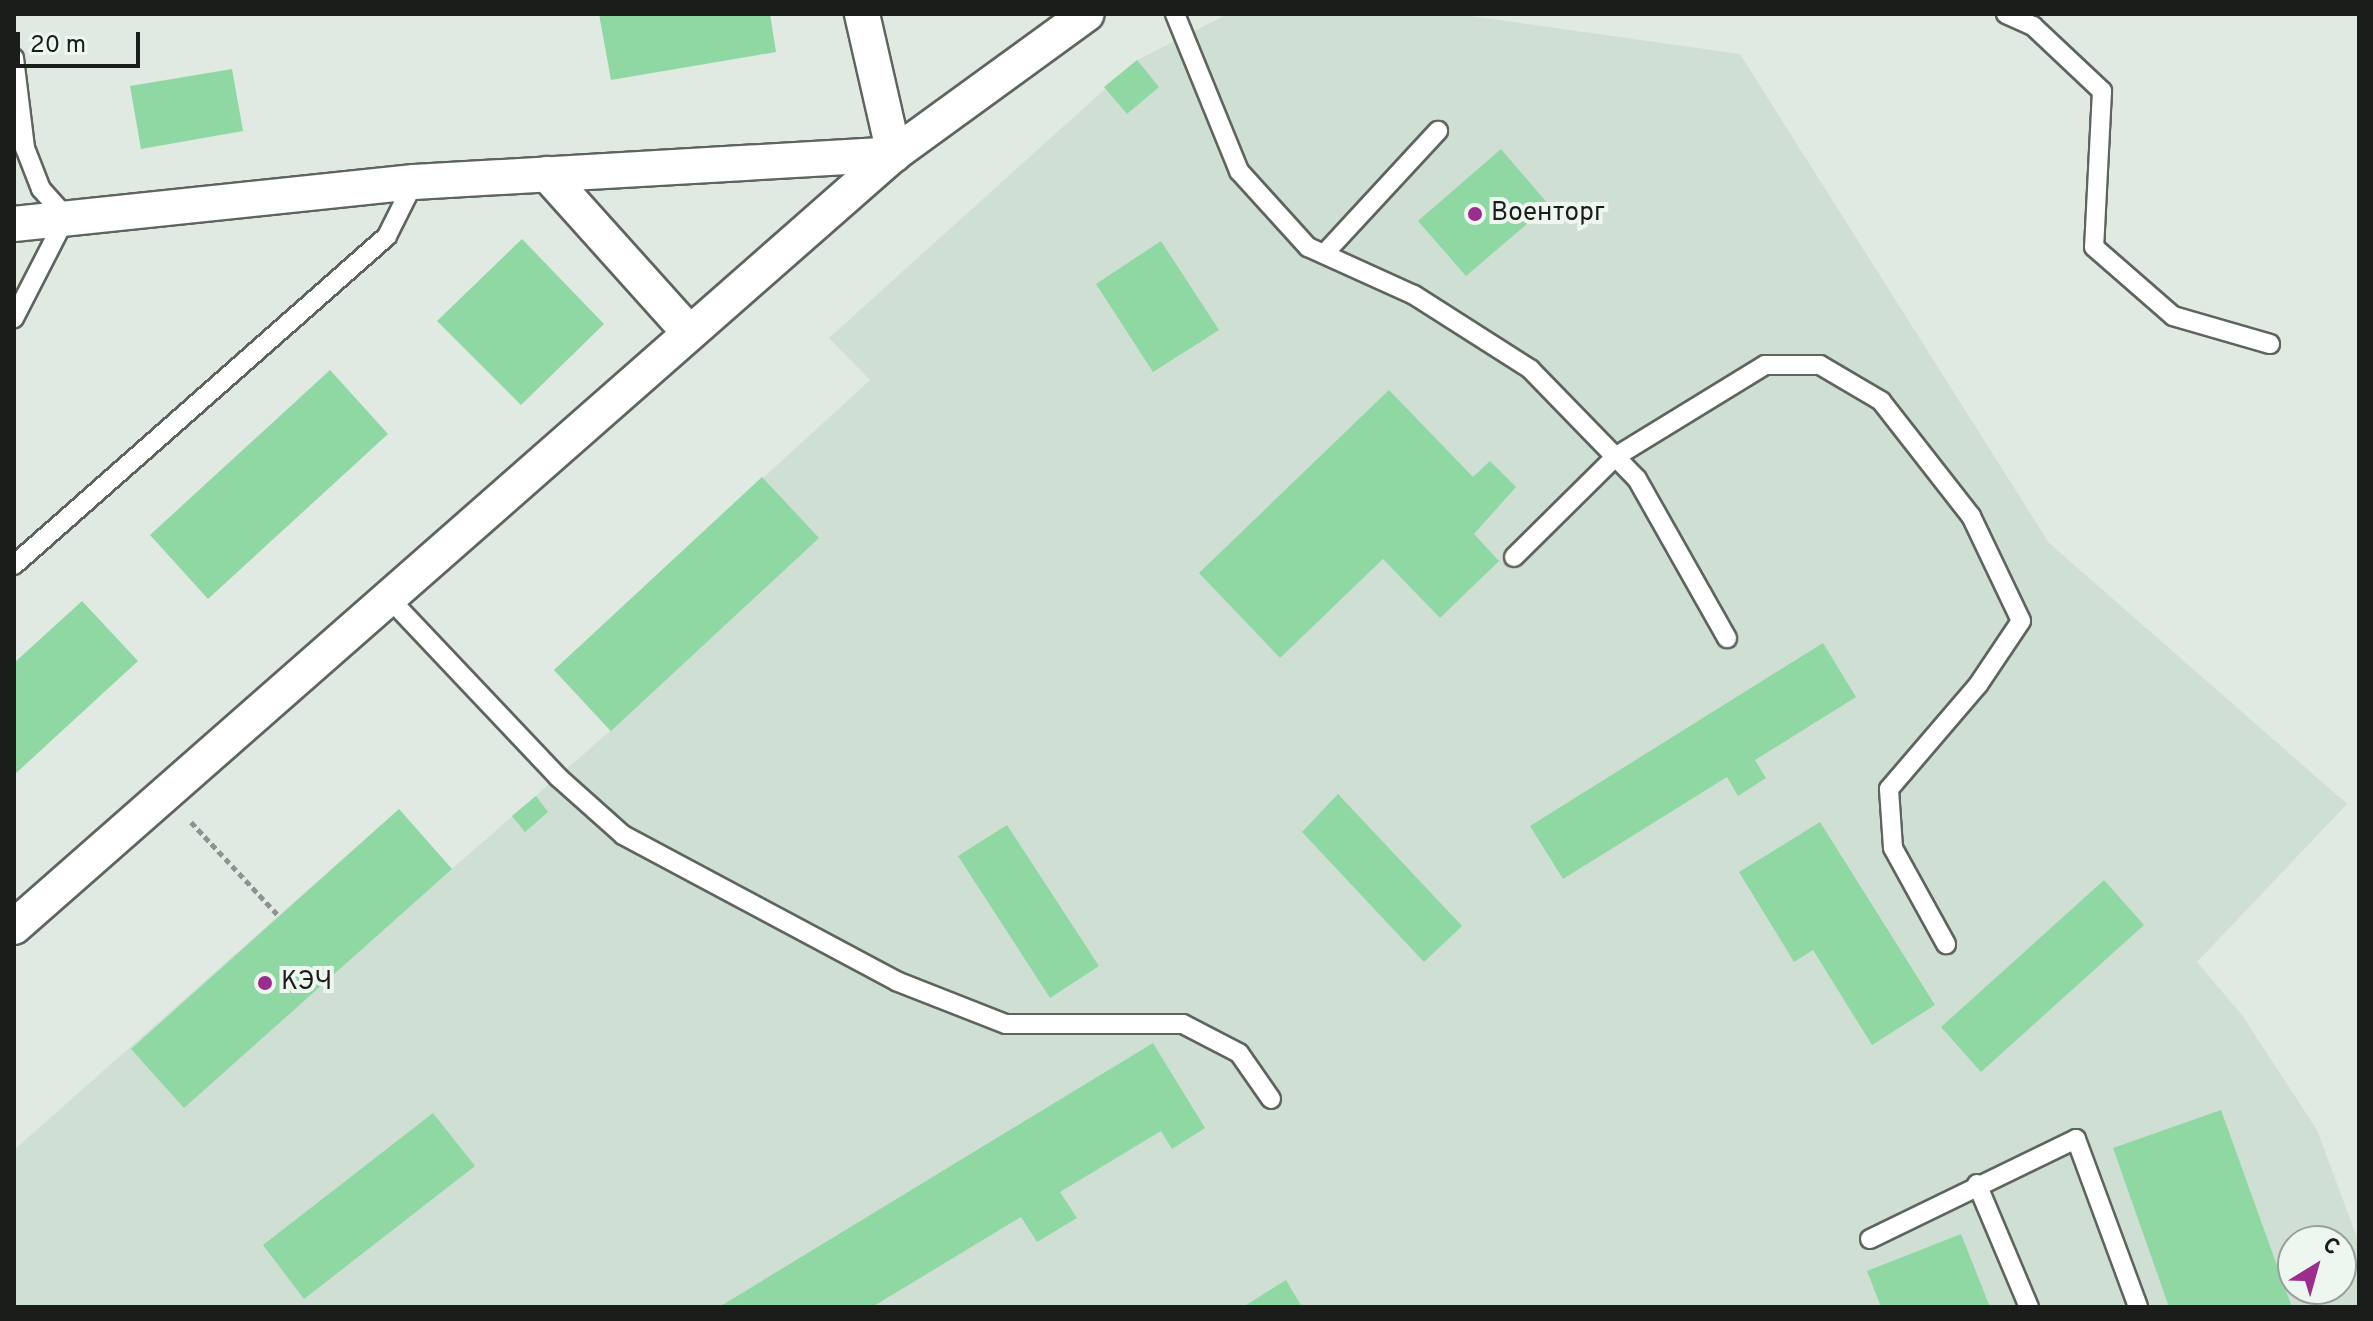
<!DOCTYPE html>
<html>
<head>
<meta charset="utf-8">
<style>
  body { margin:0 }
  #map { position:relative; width:2373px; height:1321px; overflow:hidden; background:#e1e9e3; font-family:Overpass,sans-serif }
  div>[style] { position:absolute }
  .built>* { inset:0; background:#d0dfd4 }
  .building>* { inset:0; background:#8fd8a4 }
  .path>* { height:5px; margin-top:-2.5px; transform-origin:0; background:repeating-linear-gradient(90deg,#8d938e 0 6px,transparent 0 10px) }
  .roads { filter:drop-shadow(2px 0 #5e655f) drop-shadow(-2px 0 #5e655f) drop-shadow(0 2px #5e655f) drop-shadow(0 -2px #5e655f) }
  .service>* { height:18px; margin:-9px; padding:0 9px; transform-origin:9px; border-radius:9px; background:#fff }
  .minor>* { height:34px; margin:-17px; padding:0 17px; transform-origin:17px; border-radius:17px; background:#fff }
  .dots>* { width:22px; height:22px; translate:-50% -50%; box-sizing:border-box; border:4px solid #eef6f0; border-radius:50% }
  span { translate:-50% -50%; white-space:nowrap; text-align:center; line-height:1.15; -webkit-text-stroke:8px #eef6f0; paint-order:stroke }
  .poi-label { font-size:26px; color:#1b1d1b }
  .left { translate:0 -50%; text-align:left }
  .frame { position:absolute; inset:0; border:16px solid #1b1d1b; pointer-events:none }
  .north { position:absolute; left:2277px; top:1225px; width:80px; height:80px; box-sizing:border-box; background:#eef6f0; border:2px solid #9a9f9b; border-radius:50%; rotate:37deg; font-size:22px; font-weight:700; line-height:32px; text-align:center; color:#1b1d1b }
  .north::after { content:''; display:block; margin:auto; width:28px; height:36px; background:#9a2d8d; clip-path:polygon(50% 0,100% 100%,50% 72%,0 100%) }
  .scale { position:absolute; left:16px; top:32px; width:124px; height:36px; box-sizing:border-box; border:4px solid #1b1d1b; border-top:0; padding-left:10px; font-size:24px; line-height:28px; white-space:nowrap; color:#1b1d1b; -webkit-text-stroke:6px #eef6f0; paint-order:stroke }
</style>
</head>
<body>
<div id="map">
  <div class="built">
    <div style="clip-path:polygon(evenodd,1228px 14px,1456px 14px,1740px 54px,2049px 543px,2347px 804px,2197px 962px,2242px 1015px,2317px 1130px,2359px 1243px,2359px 1307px,14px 1307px,14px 1150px,399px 809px,452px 869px,610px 731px,554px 670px,870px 380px,829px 338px,1137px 60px,1228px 14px,2293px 1241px,2341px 1241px,2341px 1289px,2293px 1289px,2293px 1241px)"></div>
  </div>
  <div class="building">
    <div style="clip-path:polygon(599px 14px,770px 14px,776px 52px,611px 80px)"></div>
    <div style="clip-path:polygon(1137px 60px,1159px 87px,1127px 114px,1104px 87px)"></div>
    <div style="clip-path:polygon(232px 69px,243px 131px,141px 149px,130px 86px)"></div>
    <div style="clip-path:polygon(1501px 149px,1549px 205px,1466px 276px,1418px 221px)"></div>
    <div style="clip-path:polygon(522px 239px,604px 324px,521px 405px,437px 321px)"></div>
    <div style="clip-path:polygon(1161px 241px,1219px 330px,1153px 372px,1096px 284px)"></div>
    <div style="clip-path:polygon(330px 370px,388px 434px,208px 599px,150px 535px)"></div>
    <div style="clip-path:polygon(1389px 390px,1473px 477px,1490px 461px,1516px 487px,1474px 534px,1499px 561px,1440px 618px,1383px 559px,1280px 658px,1199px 573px)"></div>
    <div style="clip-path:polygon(762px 477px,819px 538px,611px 731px,554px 670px)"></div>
    <div style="clip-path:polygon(82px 601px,138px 661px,14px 775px,14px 663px)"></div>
    <div style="clip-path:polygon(1823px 643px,1856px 697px,1755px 760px,1766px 778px,1738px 796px,1727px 777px,1563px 879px,1530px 826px)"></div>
    <div style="clip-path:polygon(1338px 794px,1462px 926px,1424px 962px,1302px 832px)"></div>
    <div style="clip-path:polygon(536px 796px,548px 812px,525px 832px,512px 816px)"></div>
    <div style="clip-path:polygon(399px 809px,452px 869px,184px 1108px,131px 1049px)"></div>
    <div style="clip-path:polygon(1820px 822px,1935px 1005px,1872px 1045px,1813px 950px,1794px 962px,1739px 872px)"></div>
    <div style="clip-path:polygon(1007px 825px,1099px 966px,1050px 998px,958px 856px)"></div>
    <div style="clip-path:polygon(2104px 880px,2144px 925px,1981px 1072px,1941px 1027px)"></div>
    <div style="clip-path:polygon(1153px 1043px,1205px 1128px,1172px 1149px,1161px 1131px,1060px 1192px,1077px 1218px,1037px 1242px,1021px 1217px,872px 1307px,719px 1307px)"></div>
    <div style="clip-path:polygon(2221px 1110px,2292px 1307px,2169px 1307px,2113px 1148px)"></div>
    <div style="clip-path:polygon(433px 1113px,475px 1166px,304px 1299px,263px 1245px)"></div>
    <div style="clip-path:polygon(1961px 1234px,1990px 1307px,1881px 1307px,1867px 1271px)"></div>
    <div style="clip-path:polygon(1286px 1280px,1302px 1307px,1243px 1307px)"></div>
  </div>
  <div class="path">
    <div style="left:191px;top:822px;width:129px;rotate:46.9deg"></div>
  </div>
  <div class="roads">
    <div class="service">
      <div style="left:1175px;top:14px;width:170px;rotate:67.8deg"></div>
      <div style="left:1239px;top:171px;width:103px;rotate:47.8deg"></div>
      <div style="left:1308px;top:247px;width:116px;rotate:24.4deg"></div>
      <div style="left:1414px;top:295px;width:138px;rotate:32.5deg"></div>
      <div style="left:1530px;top:369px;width:153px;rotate:45.8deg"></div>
      <div style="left:1637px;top:479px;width:183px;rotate:60.5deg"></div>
      <div style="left:2006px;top:14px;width:30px;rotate:24deg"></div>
      <div style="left:2033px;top:26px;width:95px;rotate:43.3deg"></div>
      <div style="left:2102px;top:91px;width:156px;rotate:92.9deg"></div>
      <div style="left:2094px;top:247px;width:105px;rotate:41.1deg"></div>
      <div style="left:2173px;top:316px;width:101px;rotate:16.1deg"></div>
      <div style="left:14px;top:58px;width:91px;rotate:83deg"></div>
      <div style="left:25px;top:148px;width:44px;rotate:68.7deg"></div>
      <div style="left:41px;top:189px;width:38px;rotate:48deg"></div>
      <div style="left:66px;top:217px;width:114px;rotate:117.2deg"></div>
      <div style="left:1324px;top:254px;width:168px;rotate:-47.2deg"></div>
      <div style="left:1514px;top:557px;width:142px;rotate:-44.7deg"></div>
      <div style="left:1615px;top:457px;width:176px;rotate:-31.5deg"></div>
      <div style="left:1765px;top:365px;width:55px"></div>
      <div style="left:1820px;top:365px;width:71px;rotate:30.5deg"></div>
      <div style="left:1881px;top:401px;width:146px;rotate:52deg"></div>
      <div style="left:1971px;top:516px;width:116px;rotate:64.5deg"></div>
      <div style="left:2021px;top:621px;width:77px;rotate:123.9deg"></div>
      <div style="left:1978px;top:685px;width:137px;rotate:130.6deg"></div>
      <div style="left:1889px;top:789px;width:59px;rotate:86.1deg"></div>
      <div style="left:1893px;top:848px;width:110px;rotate:61.1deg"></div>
      <div style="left:14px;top:565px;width:497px;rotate:-41.4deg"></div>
      <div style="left:387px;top:236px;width:60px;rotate:-63.4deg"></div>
      <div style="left:388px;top:597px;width:248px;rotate:46.6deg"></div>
      <div style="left:558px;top:777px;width:87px;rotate:41.7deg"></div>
      <div style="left:623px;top:835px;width:310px;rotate:28.1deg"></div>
      <div style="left:896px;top:981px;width:118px;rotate:21.4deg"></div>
      <div style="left:1006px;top:1024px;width:177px"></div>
      <div style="left:1183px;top:1024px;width:63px;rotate:27.4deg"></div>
      <div style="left:1239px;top:1053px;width:56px;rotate:55.2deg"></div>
      <div style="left:1977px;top:1184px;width:134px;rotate:67.1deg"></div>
      <div style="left:1870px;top:1239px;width:229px;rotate:-25.9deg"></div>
      <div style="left:2076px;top:1139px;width:179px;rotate:69.7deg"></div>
    </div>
    <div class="minor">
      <div style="left:862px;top:14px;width:144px;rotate:77.1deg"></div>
      <div style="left:547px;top:174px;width:212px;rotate:48.1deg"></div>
      <div style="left:14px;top:224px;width:402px;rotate:-6deg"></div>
      <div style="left:414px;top:182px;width:481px;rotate:-3.3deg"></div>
      <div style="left:14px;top:927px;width:1171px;rotate:-41.3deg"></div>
      <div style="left:894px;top:154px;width:238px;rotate:-36deg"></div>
    </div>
  </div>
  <div class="dots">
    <div style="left:1475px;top:214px;background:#9a2d8d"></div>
    <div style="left:265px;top:983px;background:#9a2d8d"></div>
  </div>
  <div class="poi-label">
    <span class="left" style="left:1491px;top:214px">Военторг</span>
    <span class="left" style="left:281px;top:983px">КЭЧ</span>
  </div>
  <div class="frame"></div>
  <div class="north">С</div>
  <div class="scale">20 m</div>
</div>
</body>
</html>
